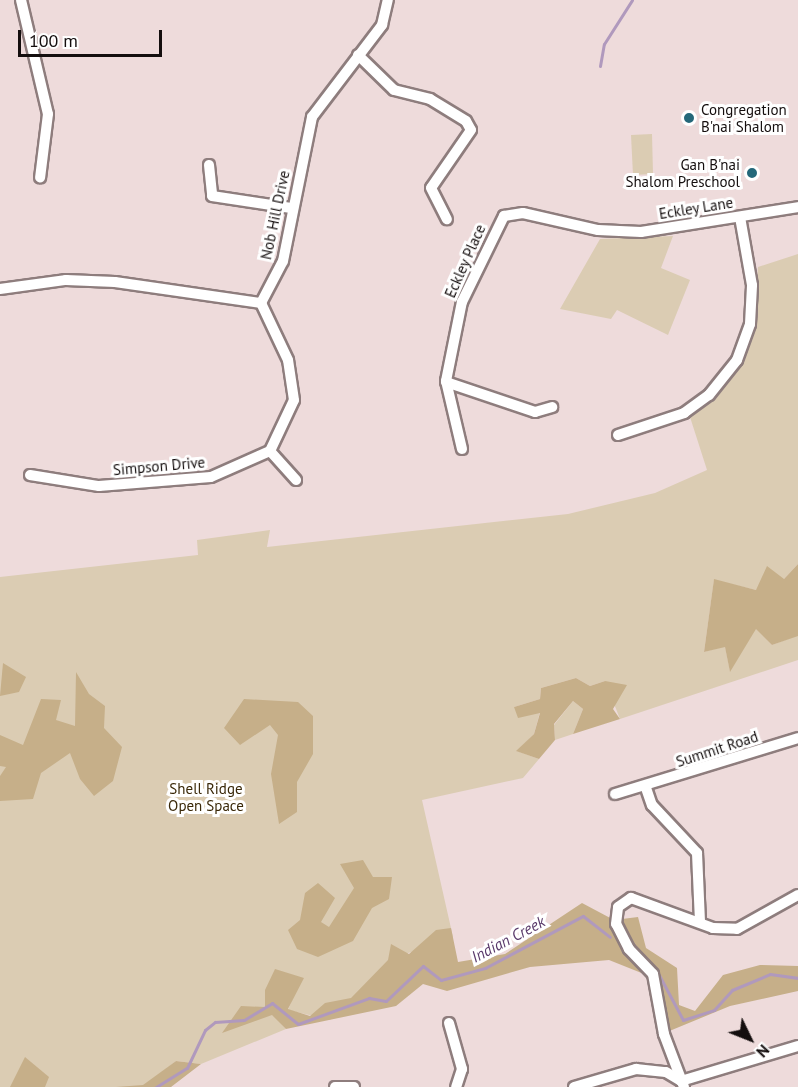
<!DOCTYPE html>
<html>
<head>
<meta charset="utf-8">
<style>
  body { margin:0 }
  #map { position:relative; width:798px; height:1087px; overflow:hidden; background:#eedbdb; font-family:"PT Sans",sans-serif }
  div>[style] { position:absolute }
  .green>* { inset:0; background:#dbccb3 }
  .forest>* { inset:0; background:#c6af89 }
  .stream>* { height:3px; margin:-1.5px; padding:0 1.5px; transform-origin:1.5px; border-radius:1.5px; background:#b099bd }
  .roads { filter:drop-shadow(2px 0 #8e7d7d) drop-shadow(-2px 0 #8e7d7d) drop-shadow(0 2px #8e7d7d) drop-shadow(0 -2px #8e7d7d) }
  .minor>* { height:10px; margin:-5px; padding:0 5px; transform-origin:5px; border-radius:5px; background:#fff }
  .dots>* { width:16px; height:16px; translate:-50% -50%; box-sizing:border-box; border:3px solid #fff; border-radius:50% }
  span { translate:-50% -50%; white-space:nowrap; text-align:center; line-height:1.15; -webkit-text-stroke:6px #fff; paint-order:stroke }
  .poi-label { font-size:15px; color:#140e0e }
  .left { translate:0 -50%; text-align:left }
  .right { translate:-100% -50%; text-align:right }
  .street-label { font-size:15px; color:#140e0e }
  .park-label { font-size:15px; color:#3a2808 }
  .water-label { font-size:16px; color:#5a3a6b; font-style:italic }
  .north { position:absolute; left:720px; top:1009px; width:60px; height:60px; -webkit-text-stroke:4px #fff; paint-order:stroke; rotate:133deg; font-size:16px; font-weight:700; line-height:24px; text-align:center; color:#140e0e }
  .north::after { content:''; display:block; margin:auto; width:21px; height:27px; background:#140e0e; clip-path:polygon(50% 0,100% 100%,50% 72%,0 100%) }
  .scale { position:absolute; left:18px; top:30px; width:144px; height:27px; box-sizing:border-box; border:3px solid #140e0e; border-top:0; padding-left:8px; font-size:18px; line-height:21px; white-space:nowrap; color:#140e0e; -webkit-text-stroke:4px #fff; paint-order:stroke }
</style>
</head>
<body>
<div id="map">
  <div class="green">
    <div style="clip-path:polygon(652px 134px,653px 174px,633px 175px,631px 135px)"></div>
    <div style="clip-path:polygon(673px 236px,661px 268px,690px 280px,668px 335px,617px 310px,611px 319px,560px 309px,600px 239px)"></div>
    <div style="clip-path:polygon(798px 254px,798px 564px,784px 579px,756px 590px,714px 580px,704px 652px,725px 646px,730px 671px,756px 628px,772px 645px,798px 635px,798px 660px,620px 719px,605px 681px,590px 686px,576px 678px,541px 688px,540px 699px,514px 707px,540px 712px,534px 734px,517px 751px,539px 759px,523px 778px,422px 800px,453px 937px,389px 960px,330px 1020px,288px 1010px,293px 998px,278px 989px,273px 1015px,286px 1029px,201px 1064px,176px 1061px,143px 1087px,0 1087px,0 577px,198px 555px,197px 540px,270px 530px,267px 547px,568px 514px,655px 493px,707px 470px,690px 417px,736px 373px,753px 338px,758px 267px)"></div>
    <div style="clip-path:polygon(573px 701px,583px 709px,573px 734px,555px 740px,554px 725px)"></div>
  </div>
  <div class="forest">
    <div style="clip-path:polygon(798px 564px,798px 636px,772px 645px,756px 629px,730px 672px,725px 647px,704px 652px,714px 579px,756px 590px,767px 566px,784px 579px)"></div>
    <div style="clip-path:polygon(3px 663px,26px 677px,19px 692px,0 696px)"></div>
    <div style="clip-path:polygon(76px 672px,89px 694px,105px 706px,104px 728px,122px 747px,113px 781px,94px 796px,80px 779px,70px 753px,41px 773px,33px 799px,0 801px,0 776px,6px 767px,0 766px,0 735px,23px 745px,41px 699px,61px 700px,56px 720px,75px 726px)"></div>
    <div style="clip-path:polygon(576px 678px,590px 686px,605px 681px,627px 685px,613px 709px,620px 719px,573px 734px,583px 709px,573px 701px,554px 724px,555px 740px,539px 759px,516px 751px,534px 734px,540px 713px,518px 718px,514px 707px,540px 699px,541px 688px)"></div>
    <div style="clip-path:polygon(244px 699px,298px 702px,313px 716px,313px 754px,297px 782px,297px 812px,279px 824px,271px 774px,278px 735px,270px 725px,240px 745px,224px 728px)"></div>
    <div style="clip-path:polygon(363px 860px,373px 877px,392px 877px,389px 899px,372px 908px,353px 941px,318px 957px,297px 949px,288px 930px,300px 920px,305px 893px,318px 883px,335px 898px,321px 922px,329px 927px,354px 888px,340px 864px)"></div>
    <div style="clip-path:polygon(582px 903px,614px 920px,638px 917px,646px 948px,677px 968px,679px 1005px,695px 1011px,723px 975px,760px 965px,798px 966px,798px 991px,730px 1006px,667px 1032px,649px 976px,609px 960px,530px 967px,447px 991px,423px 984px,396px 1006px,286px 1029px,272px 1015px,222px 1033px,241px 1006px,265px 1007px,265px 990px,275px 969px,304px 978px,288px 1009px,310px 1016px,325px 1003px,351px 998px,388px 960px,391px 944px,409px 954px,436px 930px,451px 928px,458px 962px,505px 954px)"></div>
    <div style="clip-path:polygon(25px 1057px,49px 1077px,45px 1087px,10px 1087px)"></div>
    <div style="clip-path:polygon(176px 1061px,201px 1064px,171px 1087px,116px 1087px,143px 1085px)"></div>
  </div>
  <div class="stream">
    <div style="left:600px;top:66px;width:22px;rotate:-80deg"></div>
    <div style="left:604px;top:44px;width:52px;rotate:-57.5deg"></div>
    <div style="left:659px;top:975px;width:51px;rotate:61.9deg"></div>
    <div style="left:683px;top:1020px;width:33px;rotate:-18deg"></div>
    <div style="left:714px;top:1010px;width:27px;rotate:-48deg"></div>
    <div style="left:732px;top:990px;width:41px;rotate:-22.8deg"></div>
    <div style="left:770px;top:974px;width:28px;rotate:8deg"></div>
    <div style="left:156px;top:1087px;width:36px;rotate:-32deg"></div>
    <div style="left:187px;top:1068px;width:42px;rotate:-64.7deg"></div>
    <div style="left:205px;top:1030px;width:13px;rotate:-39deg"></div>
    <div style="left:215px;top:1022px;width:29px;rotate:-4deg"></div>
    <div style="left:244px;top:1020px;width:33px;rotate:-31deg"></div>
    <div style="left:272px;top:1003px;width:33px;rotate:39deg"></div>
    <div style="left:298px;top:1024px;width:76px;rotate:-20.1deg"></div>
    <div style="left:369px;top:998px;width:17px;rotate:10deg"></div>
    <div style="left:386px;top:1001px;width:51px;rotate:-43.4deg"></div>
    <div style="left:423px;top:966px;width:23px;rotate:38deg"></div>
    <div style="left:441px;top:980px;width:46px;rotate:-15.3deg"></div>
    <div style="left:485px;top:968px;width:111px;rotate:-28deg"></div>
    <div style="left:583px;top:916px;width:34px;rotate:38deg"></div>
  </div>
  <div class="roads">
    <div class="minor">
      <div style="left:21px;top:0;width:117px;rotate:76.7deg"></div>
      <div style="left:48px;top:114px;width:64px;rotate:97.1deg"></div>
      <div style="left:358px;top:55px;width:50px;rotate:44.2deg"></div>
      <div style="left:394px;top:90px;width:37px;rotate:14deg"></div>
      <div style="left:430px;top:99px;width:42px;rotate:31.4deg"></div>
      <div style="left:466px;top:121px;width:10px;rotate:61deg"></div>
      <div style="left:471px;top:130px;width:70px;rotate:124.6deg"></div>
      <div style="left:431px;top:188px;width:35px;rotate:63deg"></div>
      <div style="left:209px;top:165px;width:31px;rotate:84deg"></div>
      <div style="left:212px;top:196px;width:80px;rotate:8.6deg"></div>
      <div style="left:0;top:289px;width:67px;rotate:-7.8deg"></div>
      <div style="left:66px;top:280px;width:49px;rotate:2.3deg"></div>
      <div style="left:115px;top:282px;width:148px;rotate:8.2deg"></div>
      <div style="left:261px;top:303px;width:47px;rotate:-62.4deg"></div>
      <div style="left:283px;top:261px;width:147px;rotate:-78.6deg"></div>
      <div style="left:312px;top:117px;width:116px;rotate:-52.7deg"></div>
      <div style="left:382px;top:25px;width:26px;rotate:-77deg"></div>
      <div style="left:446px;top:382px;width:94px;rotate:18.6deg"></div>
      <div style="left:535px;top:412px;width:18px;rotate:-16deg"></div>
      <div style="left:618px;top:435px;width:70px;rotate:-18.4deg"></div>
      <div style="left:684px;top:413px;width:31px;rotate:-36deg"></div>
      <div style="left:709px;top:395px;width:45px;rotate:-51.3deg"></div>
      <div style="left:737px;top:360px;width:38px;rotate:-70deg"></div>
      <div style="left:750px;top:324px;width:39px;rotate:-87deg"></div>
      <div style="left:752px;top:285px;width:69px;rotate:-100deg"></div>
      <div style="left:462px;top:449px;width:70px;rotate:-103.2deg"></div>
      <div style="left:446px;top:381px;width:81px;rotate:-78.6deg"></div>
      <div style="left:462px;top:302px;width:96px;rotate:-64deg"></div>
      <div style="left:504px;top:216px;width:19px;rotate:-9deg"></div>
      <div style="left:523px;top:213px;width:77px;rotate:12.8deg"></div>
      <div style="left:598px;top:230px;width:43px;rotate:2.7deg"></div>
      <div style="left:641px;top:232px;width:159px;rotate:-9deg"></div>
      <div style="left:270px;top:451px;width:39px;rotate:48deg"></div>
      <div style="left:30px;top:475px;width:70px;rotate:9.1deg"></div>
      <div style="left:99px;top:486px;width:112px;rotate:-4.6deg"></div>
      <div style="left:211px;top:477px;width:64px;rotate:-23.8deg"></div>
      <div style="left:270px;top:451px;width:56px;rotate:-64.8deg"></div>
      <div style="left:294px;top:400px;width:40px;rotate:-98.5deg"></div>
      <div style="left:288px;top:360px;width:63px;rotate:-115.3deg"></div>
      <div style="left:646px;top:788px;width:18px;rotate:71deg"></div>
      <div style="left:652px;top:805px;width:66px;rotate:46.8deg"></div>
      <div style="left:697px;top:853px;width:69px;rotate:87.5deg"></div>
      <div style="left:615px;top:794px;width:191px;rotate:-17deg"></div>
      <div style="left:449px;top:1023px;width:48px;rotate:74.2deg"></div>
      <div style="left:462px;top:1069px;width:19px;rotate:108deg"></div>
      <div style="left:335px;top:1087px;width:19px"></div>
      <div style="left:574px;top:1087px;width:65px;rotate:-16.2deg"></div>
      <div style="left:636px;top:1069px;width:30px;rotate:6deg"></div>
      <div style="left:666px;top:1072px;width:17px;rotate:31deg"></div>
      <div style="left:681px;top:1081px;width:122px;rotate:-16.7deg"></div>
      <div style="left:684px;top:1087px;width:57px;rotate:-110.7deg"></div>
      <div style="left:664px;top:1034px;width:61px;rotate:-100.4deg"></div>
      <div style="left:653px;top:974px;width:35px;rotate:-134deg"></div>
      <div style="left:629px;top:949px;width:28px;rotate:-117deg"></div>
      <div style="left:616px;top:924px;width:17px;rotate:-83deg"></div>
      <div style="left:618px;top:907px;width:16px;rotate:-35deg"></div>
      <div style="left:631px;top:898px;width:87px;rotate:20.1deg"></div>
      <div style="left:713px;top:928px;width:24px;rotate:2deg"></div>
      <div style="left:737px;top:929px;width:70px;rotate:-29.1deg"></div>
    </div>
  </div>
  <div class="dots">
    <div style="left:689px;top:118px;background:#246779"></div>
    <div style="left:752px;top:173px;background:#246779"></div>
  </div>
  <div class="poi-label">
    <span class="left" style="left:701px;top:118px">Congregation<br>B'nai Shalom</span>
    <span class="right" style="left:740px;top:173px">Gan B'nai<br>Shalom Preschool</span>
  </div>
  <div class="street-label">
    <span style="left:696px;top:208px;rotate:-9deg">Eckley Lane</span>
    <span style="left:275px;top:215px;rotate:-78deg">Nob Hill Drive</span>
    <span style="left:465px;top:261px;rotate:-66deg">Eckley Place</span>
    <span style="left:159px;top:466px;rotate:-5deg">Simpson Drive</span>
    <span style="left:717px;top:749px;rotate:-18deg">Summit Road</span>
  </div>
  <div class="park-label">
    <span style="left:206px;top:797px">Shell Ridge<br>Open Space</span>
  </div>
  <div class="water-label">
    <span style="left:508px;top:939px;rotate:-28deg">Indian Creek</span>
  </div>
  <div class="north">N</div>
  <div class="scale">100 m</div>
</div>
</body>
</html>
